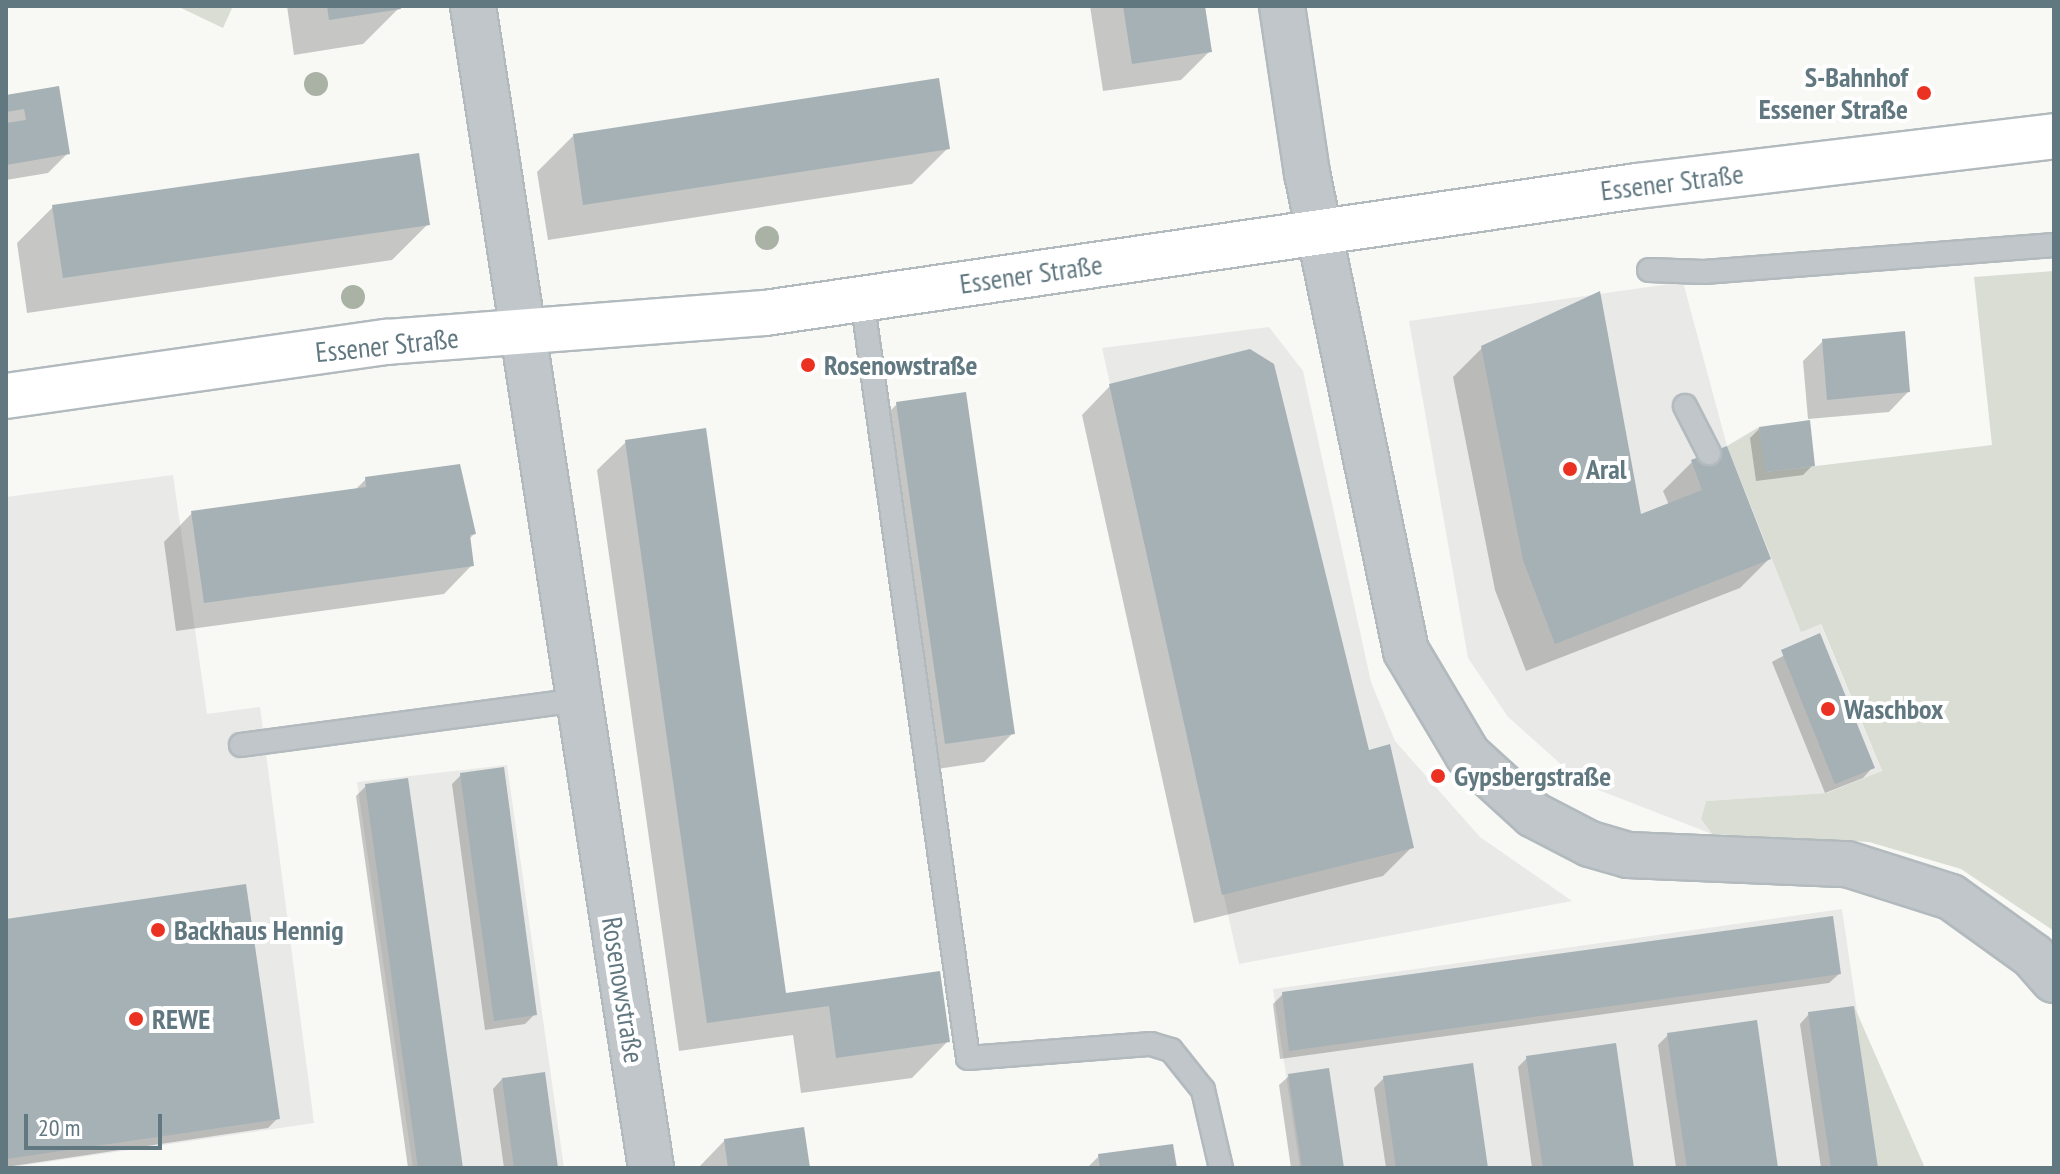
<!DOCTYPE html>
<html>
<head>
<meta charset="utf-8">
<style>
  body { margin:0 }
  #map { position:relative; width:2060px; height:1174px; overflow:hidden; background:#f8f8f5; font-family:"PT Sans Narrow",sans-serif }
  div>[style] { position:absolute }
  .built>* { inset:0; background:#e9e9e8 }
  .green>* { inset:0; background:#d9ddd4 }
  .shadow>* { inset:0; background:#0003 }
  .building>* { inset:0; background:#a5b1b5 }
  .roads { filter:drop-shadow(2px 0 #b2babe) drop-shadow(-2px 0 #b2babe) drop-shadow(0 2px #b2babe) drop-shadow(0 -2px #b2babe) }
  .service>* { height:22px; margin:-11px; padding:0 11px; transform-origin:11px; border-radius:11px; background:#c0c6c9 }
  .minor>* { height:44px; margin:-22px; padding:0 22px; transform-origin:22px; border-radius:22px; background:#c0c6c9 }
  .secondary>* { height:44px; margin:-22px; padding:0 22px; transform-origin:22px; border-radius:22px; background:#fff }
  .trees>* { width:24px; height:24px; margin:-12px; border-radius:50%; background:#a9b2a4 }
  .dots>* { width:22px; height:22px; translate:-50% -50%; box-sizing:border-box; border:4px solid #fff; border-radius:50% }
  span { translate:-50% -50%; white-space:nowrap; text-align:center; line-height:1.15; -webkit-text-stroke:8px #fff; paint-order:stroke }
  .poi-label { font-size:28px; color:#617881; font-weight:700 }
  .right { translate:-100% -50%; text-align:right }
  .left { translate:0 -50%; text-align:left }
  .street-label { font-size:28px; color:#617881 }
  .frame { position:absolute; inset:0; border:8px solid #617881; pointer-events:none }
  .scale { position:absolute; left:24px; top:1114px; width:138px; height:36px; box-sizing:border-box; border:4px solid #617881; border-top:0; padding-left:10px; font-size:24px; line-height:28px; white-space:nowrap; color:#617881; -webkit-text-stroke:6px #fff; paint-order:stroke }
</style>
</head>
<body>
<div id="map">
  <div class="built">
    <div style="clip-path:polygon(1683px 282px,1727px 446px,1801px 631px,1820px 623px,1882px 772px,1827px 793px,1706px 801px,1701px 819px,1712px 834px,1583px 784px,1508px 717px,1468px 658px,1409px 321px)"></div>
    <div style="clip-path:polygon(1269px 327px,1303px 371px,1371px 682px,1395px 741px,1480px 837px,1572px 901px,1239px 964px,1102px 348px)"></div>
    <div style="clip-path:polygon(173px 475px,207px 714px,260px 707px,314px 1123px,6px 1168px,6px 497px)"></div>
    <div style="clip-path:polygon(507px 765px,564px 1168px,413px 1168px,357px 782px)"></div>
    <div style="clip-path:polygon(1842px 909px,1880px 1168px,1300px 1168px,1273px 989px)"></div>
  </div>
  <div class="green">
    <div style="clip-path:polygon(177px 6px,233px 6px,223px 28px)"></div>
    <div style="clip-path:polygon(2054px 271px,2054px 931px,1961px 869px,1869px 842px,1712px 834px,1701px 819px,1706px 801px,1827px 793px,1882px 771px,1821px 624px,1801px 632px,1727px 446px,1759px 427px,1766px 472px,1992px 445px,1974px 277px)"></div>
    <div style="clip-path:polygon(1854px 1006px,1925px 1168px,1877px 1168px)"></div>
  </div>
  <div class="shadow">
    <div style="clip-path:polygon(287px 6px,398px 6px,399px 8px,363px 44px,294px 55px)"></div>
    <div style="clip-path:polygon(1090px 6px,1203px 6px,1210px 51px,1181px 80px,1103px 91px)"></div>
    <div style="clip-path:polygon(58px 88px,68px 153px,48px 173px,6px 180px,6px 97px)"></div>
    <div style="clip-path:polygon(573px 136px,948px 148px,912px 184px,548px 240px,537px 172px)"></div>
    <div style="clip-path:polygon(53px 207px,428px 224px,392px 260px,27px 313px,17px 243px)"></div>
    <div style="clip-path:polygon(1823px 341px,1908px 392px,1889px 412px,1808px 419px,1803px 361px)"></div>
    <div style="clip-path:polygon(1482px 348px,1640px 517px,1669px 505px,1663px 491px,1692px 462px,1769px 559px,1740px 588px,1526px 671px,1495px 590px,1453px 377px)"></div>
    <div style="clip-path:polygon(1110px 386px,1368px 753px,1412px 847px,1383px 876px,1194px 923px,1082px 415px)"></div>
    <div style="clip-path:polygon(897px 404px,1013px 733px,984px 762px,917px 772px,868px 433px)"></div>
    <div style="clip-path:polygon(1760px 428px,1813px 465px,1803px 475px,1756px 481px,1750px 438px)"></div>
    <div style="clip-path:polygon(626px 442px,784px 995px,938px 973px,948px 1041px,912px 1078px,801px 1093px,793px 1035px,679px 1051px,597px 470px)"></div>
    <div style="clip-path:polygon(366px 479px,474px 534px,469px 539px,472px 565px,444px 594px,176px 631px,164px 542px,192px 513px,355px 490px)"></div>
    <div style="clip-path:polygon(1819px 636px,1872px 768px,1863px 778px,1825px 793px,1772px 662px)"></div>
    <div style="clip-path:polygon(461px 775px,535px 1014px,525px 1024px,485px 1030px,452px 784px)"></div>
    <div style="clip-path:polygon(366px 786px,461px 1168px,408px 1168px,356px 796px)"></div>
    <div style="clip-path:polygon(6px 921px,278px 1118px,268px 1128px,6px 1167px)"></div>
    <div style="clip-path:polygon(1839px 974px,1829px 983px,1280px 1059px,1273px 1004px,1283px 994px)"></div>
    <div style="clip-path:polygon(1809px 1014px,1876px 1168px,1821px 1168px,1800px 1024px)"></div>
    <div style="clip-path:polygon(1668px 1035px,1776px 1168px,1676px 1168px,1658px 1045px)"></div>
    <div style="clip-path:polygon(1527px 1058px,1632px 1168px,1532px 1168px,1518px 1067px)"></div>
    <div style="clip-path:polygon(1289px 1076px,1342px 1168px,1291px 1168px,1279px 1085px)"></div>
    <div style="clip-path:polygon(1384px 1078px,1486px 1168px,1386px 1168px,1374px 1088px)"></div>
    <div style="clip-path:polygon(502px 1079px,556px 1168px,504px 1168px,493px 1089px)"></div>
    <div style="clip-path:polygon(725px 1140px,808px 1168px,698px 1168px)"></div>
    <div style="clip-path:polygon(1099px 1156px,1174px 1168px,1087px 1168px)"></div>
  </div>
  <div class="building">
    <div style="clip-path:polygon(327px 6px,400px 6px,401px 9px,329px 20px)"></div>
    <div style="clip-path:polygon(1123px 6px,1205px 6px,1212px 52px,1132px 64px)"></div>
    <div style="clip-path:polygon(939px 78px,950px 149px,583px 205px,573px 134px)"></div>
    <div style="clip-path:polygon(59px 86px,70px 154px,6px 165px,6px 123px,26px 120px,24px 109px,6px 112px,6px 95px)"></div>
    <div style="clip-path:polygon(419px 153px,430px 225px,63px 278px,52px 205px)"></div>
    <div style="clip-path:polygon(1600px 291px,1641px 514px,1702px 490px,1691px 460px,1727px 446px,1771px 559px,1555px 644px,1523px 560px,1481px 346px)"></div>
    <div style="clip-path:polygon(1905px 331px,1910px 392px,1827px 400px,1822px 339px)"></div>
    <div style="clip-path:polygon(1250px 349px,1274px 364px,1369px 750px,1390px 744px,1414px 848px,1222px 895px,1109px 384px)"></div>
    <div style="clip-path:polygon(966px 392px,1015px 734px,945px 744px,896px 402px)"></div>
    <div style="clip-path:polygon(1810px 420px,1815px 466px,1765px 472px,1759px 427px)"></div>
    <div style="clip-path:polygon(706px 428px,786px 993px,940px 971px,950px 1042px,836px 1058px,829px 1006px,707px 1023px,625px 440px)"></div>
    <div style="clip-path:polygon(460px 464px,476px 534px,470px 535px,474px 566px,204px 603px,191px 511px,366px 487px,365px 477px)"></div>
    <div style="clip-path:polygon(1820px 633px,1875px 768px,1835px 784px,1781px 650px)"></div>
    <div style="clip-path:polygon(504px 767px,537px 1015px,494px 1021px,460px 773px)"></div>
    <div style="clip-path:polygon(408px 778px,463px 1168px,418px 1168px,365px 784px)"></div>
    <div style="clip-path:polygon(246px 884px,280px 1119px,6px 1159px,6px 919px)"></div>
    <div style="clip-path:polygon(1833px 916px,1841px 974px,1289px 1051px,1282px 992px)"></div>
    <div style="clip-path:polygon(1854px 1006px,1878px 1168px,1831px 1168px,1808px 1012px)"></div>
    <div style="clip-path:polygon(1757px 1020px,1778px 1168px,1687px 1168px,1667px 1033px)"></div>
    <div style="clip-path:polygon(1616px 1043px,1634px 1168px,1543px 1168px,1526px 1056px)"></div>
    <div style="clip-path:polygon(1473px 1063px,1488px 1168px,1396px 1168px,1383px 1076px)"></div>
    <div style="clip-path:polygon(1329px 1068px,1344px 1168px,1302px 1168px,1288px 1074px)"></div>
    <div style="clip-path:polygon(545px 1072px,558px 1168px,514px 1168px,502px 1078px)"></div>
    <div style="clip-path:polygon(804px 1127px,810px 1168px,728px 1168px,724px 1139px)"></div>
    <div style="clip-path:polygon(1173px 1144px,1177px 1168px,1100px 1168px,1098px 1154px)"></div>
  </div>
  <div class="roads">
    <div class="service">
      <div style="left:1649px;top:270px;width:55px;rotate:2.1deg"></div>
      <div style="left:1704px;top:272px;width:351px;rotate:-4.4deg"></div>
      <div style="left:862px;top:298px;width:767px;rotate:82.06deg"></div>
      <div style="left:968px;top:1058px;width:184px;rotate:-4.4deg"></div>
      <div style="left:1151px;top:1044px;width:21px;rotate:17deg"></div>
      <div style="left:1171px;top:1050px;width:51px;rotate:51.3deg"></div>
      <div style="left:1203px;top:1090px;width:80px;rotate:77deg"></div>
      <div style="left:1685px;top:406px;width:53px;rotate:62.9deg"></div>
      <div style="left:241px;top:745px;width:340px;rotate:-7.6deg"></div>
    </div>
    <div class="minor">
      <div style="left:473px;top:6px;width:1176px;rotate:81.29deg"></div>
      <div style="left:1282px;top:6px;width:169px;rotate:81.5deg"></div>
      <div style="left:1307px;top:173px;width:488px;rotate:78.3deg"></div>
      <div style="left:1406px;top:651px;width:121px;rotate:59.2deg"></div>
      <div style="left:1468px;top:755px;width:89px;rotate:42.3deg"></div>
      <div style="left:1534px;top:815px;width:63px;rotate:27.4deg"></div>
      <div style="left:1590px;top:844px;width:40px;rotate:16deg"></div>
      <div style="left:1628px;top:855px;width:219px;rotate:2.4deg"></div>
      <div style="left:1847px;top:864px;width:109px;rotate:17.6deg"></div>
      <div style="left:1951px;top:897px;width:101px;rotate:35.7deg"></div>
      <div style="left:2033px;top:956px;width:32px;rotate:49deg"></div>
    </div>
    <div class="secondary">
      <div style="left:6px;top:396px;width:385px;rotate:-8.1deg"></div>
      <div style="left:387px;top:342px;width:379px;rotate:-4.4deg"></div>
      <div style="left:765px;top:313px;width:881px;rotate:-8.29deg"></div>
      <div style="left:1637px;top:186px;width:420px;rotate:-6.8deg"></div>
    </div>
  </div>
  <div class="trees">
    <div style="left:316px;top:84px"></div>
    <div style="left:767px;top:238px"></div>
    <div style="left:353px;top:297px"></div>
  </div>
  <div class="dots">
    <div style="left:1924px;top:93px;background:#eb3222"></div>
    <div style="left:808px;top:365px;background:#eb3222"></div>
    <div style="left:1570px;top:469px;background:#eb3222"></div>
    <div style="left:1828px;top:709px;background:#eb3222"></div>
    <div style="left:1438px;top:776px;background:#eb3222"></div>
    <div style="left:158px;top:930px;background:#eb3222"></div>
    <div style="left:136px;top:1019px;background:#eb3222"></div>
  </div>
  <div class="poi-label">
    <span class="right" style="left:1908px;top:93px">S-Bahnhof<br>Essener Straße</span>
    <span class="left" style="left:824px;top:365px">Rosenowstraße</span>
    <span class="left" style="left:1586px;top:469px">Aral</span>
    <span class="left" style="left:1844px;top:709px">Waschbox</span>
    <span class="left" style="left:1454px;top:776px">Gypsbergstraße</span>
    <span class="left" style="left:174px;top:930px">Backhaus Hennig</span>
    <span class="left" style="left:152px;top:1019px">REWE</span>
  </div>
  <div class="street-label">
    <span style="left:1672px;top:182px;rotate:-7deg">Essener Straße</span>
    <span style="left:1031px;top:274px;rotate:-8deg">Essener Straße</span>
    <span style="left:387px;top:345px;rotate:-6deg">Essener Straße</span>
    <span style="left:623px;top:990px;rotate:81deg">Rosenowstraße</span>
  </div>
  <div class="frame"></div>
  <div class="scale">20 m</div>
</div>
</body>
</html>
